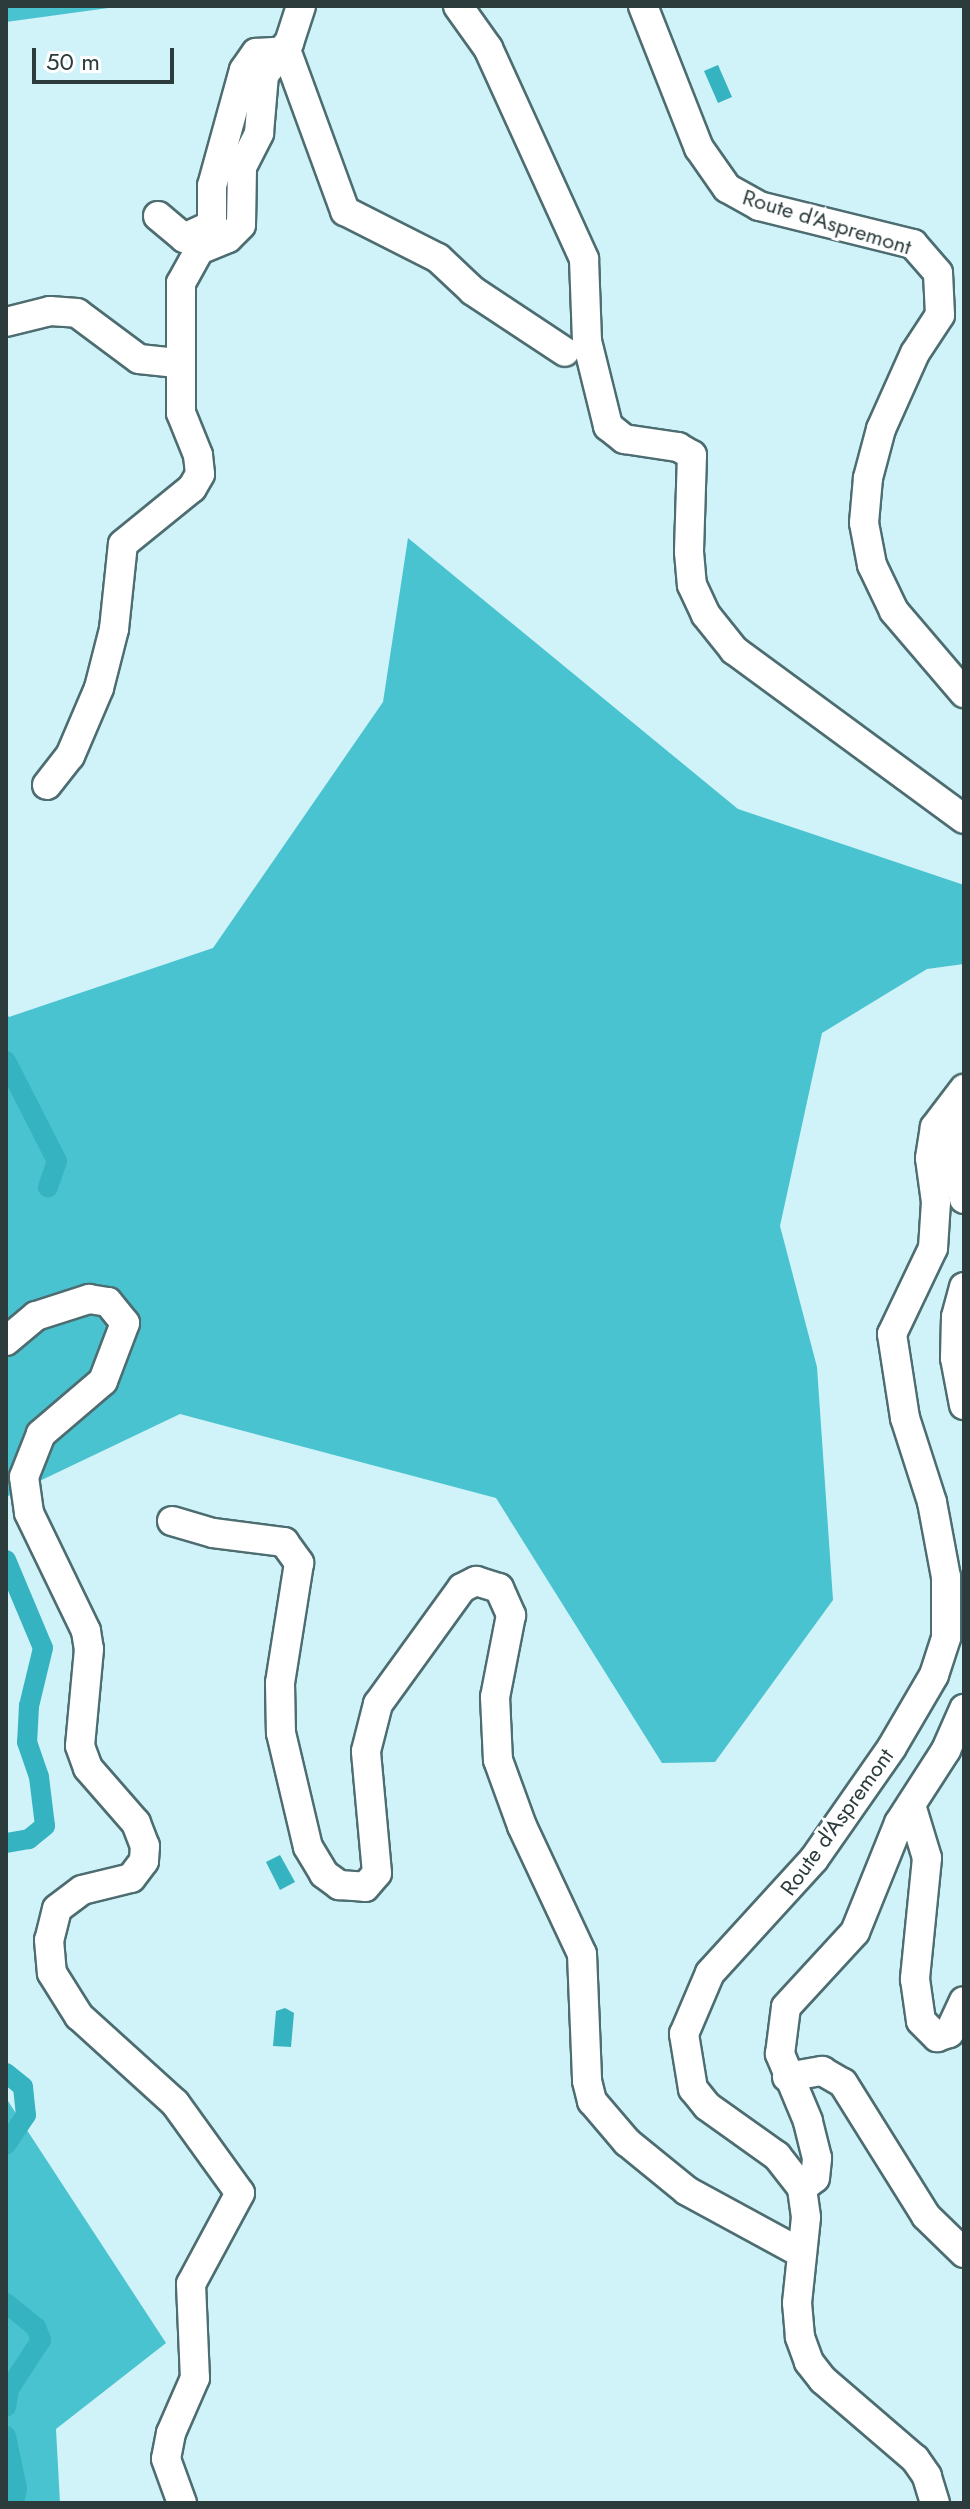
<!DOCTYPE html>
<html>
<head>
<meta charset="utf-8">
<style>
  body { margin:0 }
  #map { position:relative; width:970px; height:2509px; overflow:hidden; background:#cff3f8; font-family:Jost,sans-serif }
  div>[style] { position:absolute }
  .forest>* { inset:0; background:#4ac3d0 }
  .water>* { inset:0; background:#35b3c0 }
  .canal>* { height:20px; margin:-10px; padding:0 10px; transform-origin:10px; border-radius:10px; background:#35b3c0 }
  .roads { filter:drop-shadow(2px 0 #4d6d71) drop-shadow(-2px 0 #4d6d71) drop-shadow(0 2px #4d6d71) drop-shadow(0 -2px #4d6d71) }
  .minor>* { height:28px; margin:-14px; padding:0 14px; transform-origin:14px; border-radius:14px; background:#fff }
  span { translate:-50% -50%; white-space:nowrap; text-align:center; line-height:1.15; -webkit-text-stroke:6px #fff; paint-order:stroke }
  .street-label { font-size:22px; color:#2c3b3c }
  .frame { position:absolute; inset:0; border:8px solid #2c3b3c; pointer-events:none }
  .scale { position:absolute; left:32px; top:48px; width:142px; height:36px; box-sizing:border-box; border:4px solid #2c3b3c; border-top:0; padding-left:10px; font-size:24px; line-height:28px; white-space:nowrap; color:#2c3b3c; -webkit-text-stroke:6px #fff; paint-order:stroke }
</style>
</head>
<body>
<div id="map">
  <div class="forest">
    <div style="clip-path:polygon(6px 6px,123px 6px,6px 22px)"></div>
    <div style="clip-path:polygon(408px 538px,738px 809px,964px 885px,964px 964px,927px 969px,822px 1033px,780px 1226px,817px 1367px,833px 1600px,715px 1762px,662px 1763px,496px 1498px,180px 1414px,6px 1497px,6px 1013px,9px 1017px,213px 948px,383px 702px)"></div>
    <div style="clip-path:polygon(6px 2098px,166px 2343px,56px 2429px,60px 2503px,6px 2503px)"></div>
  </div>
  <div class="water">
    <div style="clip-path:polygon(718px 65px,732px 97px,718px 103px,704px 71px)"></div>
    <div style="clip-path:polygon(280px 1855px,295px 1882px,280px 1890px,266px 1862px)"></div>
    <div style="clip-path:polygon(285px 2008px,294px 2013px,291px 2047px,273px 2046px,276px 2011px)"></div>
  </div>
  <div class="canal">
    <div style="left:6px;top:1061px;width:112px;rotate:63deg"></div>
    <div style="left:57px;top:1161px;width:28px;rotate:109deg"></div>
    <div style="left:6px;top:1560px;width:95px;rotate:67.2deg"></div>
    <div style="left:43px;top:1648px;width:60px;rotate:103.6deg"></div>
    <div style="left:29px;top:1706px;width:36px;rotate:93deg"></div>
    <div style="left:27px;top:1742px;width:37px;rotate:71deg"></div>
    <div style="left:39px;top:1777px;width:49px;rotate:83deg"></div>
    <div style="left:45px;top:1826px;width:21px;rotate:141deg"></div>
    <div style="left:29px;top:1839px;width:23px;rotate:170deg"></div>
    <div style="left:6px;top:2073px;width:22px;rotate:39deg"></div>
    <div style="left:23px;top:2087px;width:28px;rotate:84deg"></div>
    <div style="left:26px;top:2115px;width:36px;rotate:124deg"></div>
    <div style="left:6px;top:2303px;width:38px;rotate:39deg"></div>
    <div style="left:36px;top:2327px;width:14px;rotate:69deg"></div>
    <div style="left:41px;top:2340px;width:59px;rotate:123.1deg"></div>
    <div style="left:9px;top:2389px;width:18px;rotate:99deg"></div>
    <div style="left:6px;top:2436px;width:53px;rotate:78.1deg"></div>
    <div style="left:17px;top:2488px;width:15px;rotate:101deg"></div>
  </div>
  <div class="roads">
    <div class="minor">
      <div style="left:458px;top:6px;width:52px;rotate:54.5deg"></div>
      <div style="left:488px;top:48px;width:232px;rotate:65.5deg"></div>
      <div style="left:584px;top:259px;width:82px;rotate:87.9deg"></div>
      <div style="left:587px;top:341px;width:88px;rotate:76.1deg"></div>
      <div style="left:608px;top:426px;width:21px;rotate:39deg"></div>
      <div style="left:624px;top:439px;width:55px;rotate:8.4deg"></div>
      <div style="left:678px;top:447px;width:16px;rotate:30deg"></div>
      <div style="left:692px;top:455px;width:97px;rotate:91.8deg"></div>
      <div style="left:689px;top:552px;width:33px;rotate:85deg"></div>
      <div style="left:692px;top:585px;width:33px;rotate:65deg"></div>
      <div style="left:706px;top:615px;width:45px;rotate:51.3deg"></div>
      <div style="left:734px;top:650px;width:285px;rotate:36.3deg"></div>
      <div style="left:643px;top:6px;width:153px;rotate:68.5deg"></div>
      <div style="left:699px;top:148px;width:49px;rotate:55deg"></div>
      <div style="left:727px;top:188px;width:37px;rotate:29deg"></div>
      <div style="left:759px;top:206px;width:159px;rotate:13.9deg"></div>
      <div style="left:913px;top:244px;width:38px;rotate:49deg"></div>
      <div style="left:938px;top:273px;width:42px;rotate:87.3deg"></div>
      <div style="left:940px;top:315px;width:45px;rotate:123.3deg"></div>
      <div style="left:915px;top:353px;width:83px;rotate:114.1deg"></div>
      <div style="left:881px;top:429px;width:51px;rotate:104.9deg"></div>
      <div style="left:868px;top:478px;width:45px;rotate:95.1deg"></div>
      <div style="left:864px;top:523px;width:43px;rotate:79.2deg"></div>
      <div style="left:872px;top:565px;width:51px;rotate:64.4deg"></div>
      <div style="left:894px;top:611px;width:108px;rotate:49.5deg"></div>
      <div style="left:285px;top:47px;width:175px;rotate:69.9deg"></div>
      <div style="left:345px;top:211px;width:104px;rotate:26.8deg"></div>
      <div style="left:438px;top:258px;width:48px;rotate:43.3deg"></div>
      <div style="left:473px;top:291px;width:110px;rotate:33.5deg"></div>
      <div style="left:158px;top:216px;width:34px;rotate:40deg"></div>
      <div style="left:184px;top:238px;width:31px;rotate:-25deg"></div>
      <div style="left:212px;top:225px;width:39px;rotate:-90deg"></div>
      <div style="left:212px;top:186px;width:120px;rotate:-74.6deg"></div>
      <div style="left:244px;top:70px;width:21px;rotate:-55deg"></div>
      <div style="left:256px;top:53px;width:22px;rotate:-3deg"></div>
      <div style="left:6px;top:322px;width:45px;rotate:-14deg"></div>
      <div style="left:50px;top:311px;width:27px;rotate:4deg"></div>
      <div style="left:77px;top:313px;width:77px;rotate:36.6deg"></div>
      <div style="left:139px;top:359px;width:38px;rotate:6deg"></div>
      <div style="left:47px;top:785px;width:37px;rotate:-52deg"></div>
      <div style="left:70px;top:756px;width:74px;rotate:-66.9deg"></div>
      <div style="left:99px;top:688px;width:61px;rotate:-75.7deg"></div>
      <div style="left:114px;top:629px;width:85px;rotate:-84deg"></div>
      <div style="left:123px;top:544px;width:89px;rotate:-39.1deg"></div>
      <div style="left:192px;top:488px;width:16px;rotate:-60deg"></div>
      <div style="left:200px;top:474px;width:19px;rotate:-96deg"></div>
      <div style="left:198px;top:455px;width:45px;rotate:-112deg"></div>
      <div style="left:181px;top:413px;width:130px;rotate:-90deg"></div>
      <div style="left:181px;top:283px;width:38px;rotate:-61deg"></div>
      <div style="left:199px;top:250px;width:31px;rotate:-22deg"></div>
      <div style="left:228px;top:238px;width:18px;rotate:-45deg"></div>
      <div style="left:241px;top:225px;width:58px;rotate:-89deg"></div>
      <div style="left:242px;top:167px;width:38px;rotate:-63deg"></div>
      <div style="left:259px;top:133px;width:58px;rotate:-85.1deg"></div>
      <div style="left:264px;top:75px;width:41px;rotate:-52deg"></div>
      <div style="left:289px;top:43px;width:39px;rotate:-72deg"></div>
      <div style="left:964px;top:1122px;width:34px;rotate:107deg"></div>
      <div style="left:954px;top:1155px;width:45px;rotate:77.2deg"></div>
      <div style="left:964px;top:1287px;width:31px;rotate:105deg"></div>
      <div style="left:956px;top:1317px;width:41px;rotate:91.4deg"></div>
      <div style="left:955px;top:1358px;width:48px;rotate:79.2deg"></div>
      <div style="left:6px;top:1341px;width:39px;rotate:-40deg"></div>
      <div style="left:36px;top:1316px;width:56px;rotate:-17.8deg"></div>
      <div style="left:89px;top:1299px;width:19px;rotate:9deg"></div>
      <div style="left:108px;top:1302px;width:27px;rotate:51deg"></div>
      <div style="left:125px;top:1323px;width:62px;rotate:110.8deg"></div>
      <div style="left:103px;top:1381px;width:82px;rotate:139.5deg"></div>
      <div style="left:41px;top:1434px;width:46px;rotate:111.6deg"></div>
      <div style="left:24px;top:1477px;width:36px;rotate:82deg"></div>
      <div style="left:29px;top:1513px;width:131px;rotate:64.2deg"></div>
      <div style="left:86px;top:1631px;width:18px;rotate:81deg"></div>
      <div style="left:89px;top:1649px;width:97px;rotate:95.3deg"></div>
      <div style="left:80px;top:1746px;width:23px;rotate:70deg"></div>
      <div style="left:88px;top:1768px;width:73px;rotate:48.9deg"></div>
      <div style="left:136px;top:1823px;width:25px;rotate:69deg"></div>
      <div style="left:145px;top:1846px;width:15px;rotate:94deg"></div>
      <div style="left:144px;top:1861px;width:21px;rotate:127deg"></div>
      <div style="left:131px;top:1878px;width:50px;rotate:166.2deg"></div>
      <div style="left:82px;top:1890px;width:31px;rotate:143deg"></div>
      <div style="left:57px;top:1909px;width:32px;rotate:104deg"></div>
      <div style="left:49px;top:1940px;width:33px;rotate:85deg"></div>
      <div style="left:52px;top:1973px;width:51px;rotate:57.9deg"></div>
      <div style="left:79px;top:2016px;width:130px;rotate:42.2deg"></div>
      <div style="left:175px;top:2103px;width:111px;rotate:54.2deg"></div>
      <div style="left:240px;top:2193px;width:103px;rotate:118.3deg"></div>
      <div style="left:191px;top:2284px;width:94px;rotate:87.6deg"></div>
      <div style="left:195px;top:2378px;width:60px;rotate:113.6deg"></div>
      <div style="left:171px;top:2433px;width:26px;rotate:101deg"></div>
      <div style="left:166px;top:2459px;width:47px;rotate:70deg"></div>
      <div style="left:172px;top:1521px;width:43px;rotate:16.3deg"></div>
      <div style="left:213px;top:1533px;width:72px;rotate:7.2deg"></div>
      <div style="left:284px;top:1542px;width:26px;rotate:54deg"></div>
      <div style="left:299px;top:1563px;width:121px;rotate:99deg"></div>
      <div style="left:280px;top:1683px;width:50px;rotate:88.9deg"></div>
      <div style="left:281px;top:1733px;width:117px;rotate:76.7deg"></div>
      <div style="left:308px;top:1847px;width:31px;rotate:59deg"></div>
      <div style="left:324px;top:1874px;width:19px;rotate:36deg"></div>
      <div style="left:339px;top:1885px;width:26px;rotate:4deg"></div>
      <div style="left:365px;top:1887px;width:18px;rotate:-49deg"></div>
      <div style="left:377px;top:1873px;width:122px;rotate:-95.2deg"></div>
      <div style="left:366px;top:1751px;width:49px;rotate:-75.7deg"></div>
      <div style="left:378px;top:1704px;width:143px;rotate:-54.1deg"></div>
      <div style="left:462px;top:1588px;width:16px;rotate:-27deg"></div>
      <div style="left:476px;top:1581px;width:24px;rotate:17deg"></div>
      <div style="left:499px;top:1588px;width:30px;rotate:66deg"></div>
      <div style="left:511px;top:1615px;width:84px;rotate:101deg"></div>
      <div style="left:495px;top:1697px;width:63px;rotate:87.3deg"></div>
      <div style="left:498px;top:1760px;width:70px;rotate:70deg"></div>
      <div style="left:522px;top:1826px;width:141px;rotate:64.9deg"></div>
      <div style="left:582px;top:1954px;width:127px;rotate:87.7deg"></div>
      <div style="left:587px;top:2081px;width:21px;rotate:76deg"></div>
      <div style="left:592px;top:2101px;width:54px;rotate:49.5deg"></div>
      <div style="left:627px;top:2142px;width:77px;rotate:39.2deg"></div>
      <div style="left:687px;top:2191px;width:130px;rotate:28.5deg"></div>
      <div style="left:911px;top:1805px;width:55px;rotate:73.2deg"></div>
      <div style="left:927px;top:1858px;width:122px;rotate:95.7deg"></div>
      <div style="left:915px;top:1979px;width:42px;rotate:81.9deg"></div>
      <div style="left:921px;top:2021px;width:23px;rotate:45deg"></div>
      <div style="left:937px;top:2037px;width:13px;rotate:-18deg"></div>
      <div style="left:949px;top:2033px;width:35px;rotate:-65deg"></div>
      <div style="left:787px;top:2077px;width:36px;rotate:-10deg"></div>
      <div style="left:822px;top:2071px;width:24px;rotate:30deg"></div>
      <div style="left:843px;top:2083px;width:157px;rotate:58deg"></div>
      <div style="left:926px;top:2216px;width:53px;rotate:44.2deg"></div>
      <div style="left:802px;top:2188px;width:16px;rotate:-38deg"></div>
      <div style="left:815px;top:2178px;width:20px;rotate:-84deg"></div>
      <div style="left:817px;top:2158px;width:38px;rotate:-104deg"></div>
      <div style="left:808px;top:2121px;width:73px;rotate:-112.7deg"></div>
      <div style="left:780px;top:2054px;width:47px;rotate:-82.7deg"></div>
      <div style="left:786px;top:2007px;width:102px;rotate:-47.4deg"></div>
      <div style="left:855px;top:1932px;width:118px;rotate:-68deg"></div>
      <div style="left:899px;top:1823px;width:87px;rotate:-57.2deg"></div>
      <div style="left:946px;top:1750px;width:45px;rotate:-66.3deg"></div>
      <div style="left:935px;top:2503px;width:28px;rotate:-107deg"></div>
      <div style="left:927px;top:2476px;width:21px;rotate:-125deg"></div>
      <div style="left:915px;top:2459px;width:121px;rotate:-139.3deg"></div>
      <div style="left:823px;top:2380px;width:23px;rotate:-128deg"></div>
      <div style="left:809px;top:2362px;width:27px;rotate:-110deg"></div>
      <div style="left:800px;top:2337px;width:34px;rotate:-95deg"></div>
      <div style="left:797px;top:2303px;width:86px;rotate:-84deg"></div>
      <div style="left:806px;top:2217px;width:29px;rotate:-98deg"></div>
      <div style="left:802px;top:2188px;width:41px;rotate:-128deg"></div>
      <div style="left:777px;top:2156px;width:86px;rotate:-144.5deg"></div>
      <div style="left:707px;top:2106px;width:22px;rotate:-129deg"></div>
      <div style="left:693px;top:2089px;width:56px;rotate:-99.3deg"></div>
      <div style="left:684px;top:2034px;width:66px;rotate:-66.9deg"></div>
      <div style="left:710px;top:1973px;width:154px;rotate:-47.6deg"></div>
      <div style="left:814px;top:1859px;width:136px;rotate:-55.1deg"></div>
      <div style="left:892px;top:1747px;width:83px;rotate:-59.7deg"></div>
      <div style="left:934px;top:1675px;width:39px;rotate:-72deg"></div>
      <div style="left:946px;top:1638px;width:61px;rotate:-90deg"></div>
      <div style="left:946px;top:1577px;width:76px;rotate:-100.6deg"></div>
      <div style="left:932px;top:1502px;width:88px;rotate:-107.8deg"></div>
      <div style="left:905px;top:1418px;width:85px;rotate:-98.8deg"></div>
      <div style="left:892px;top:1334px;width:95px;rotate:-64.5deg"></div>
      <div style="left:933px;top:1248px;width:46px;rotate:-86.3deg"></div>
      <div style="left:936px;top:1202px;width:44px;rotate:-97.8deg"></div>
      <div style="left:930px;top:1158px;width:31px;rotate:-81deg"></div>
      <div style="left:935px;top:1127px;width:48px;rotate:-52.7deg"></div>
    </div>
  </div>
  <div class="street-label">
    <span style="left:827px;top:222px;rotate:17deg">Route d'Aspremont</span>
    <span style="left:837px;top:1822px;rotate:-54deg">Route d'Aspremont</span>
  </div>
  <div class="frame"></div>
  <div class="scale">50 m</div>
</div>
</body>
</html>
